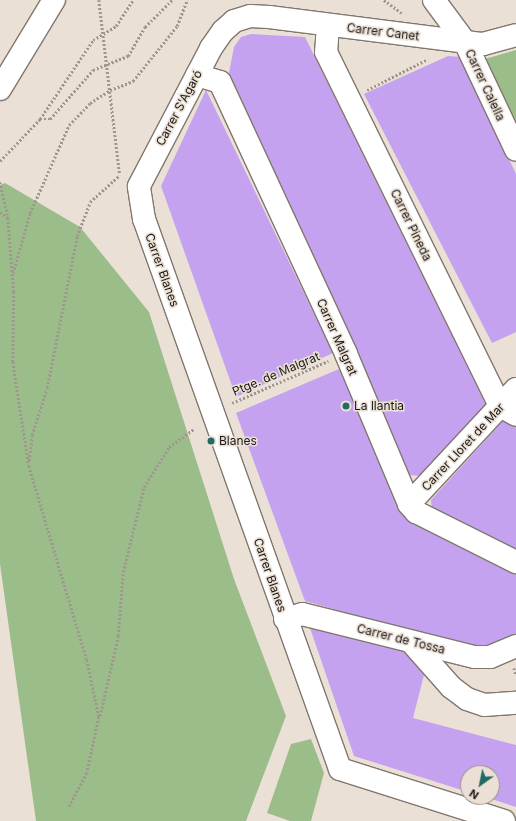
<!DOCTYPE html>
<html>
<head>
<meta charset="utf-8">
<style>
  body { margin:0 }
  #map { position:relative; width:516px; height:821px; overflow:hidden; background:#eae0d6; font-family:Inter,sans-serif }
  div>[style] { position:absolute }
  .green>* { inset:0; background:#9bbd8a }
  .building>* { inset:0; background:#c4a2f0 }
  .path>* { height:2.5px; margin-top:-1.25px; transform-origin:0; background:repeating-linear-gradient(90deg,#9e968f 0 2px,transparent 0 4px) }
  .roads { filter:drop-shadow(1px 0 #81776e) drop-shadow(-1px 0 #81776e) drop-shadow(0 1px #81776e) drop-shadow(0 -1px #81776e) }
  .minor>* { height:22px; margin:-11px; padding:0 11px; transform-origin:11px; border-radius:11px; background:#fff }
  .dots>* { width:11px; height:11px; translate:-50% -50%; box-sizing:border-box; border:2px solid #eae0d6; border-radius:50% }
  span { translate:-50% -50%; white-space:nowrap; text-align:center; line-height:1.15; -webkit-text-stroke:3px #eae0d6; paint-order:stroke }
  .street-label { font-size:12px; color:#1c1815 }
  .poi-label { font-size:12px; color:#1c1815 }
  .left { translate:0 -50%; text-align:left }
  .north { position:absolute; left:460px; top:765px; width:40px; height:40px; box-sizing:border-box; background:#eae0d6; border:1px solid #989089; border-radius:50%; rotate:213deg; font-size:11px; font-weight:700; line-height:16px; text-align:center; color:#1c1815 }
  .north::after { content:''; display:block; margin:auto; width:14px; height:18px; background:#236b62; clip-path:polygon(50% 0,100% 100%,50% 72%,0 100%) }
</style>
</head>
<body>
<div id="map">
  <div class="green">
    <div style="clip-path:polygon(516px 50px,516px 128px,485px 59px)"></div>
    <div style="clip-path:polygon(5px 183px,80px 227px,149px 312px,234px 579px,286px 716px,246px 821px,36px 821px,0 564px,0 185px)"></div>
    <div style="clip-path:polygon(311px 739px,324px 773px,311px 821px,290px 821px,267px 813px,291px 744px)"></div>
  </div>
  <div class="building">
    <div style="clip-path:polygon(251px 34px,305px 37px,486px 405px,422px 476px,408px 475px,229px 73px,234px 47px,241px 37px)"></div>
    <div style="clip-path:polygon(448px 56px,461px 57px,516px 174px,516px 332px,492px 343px,364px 94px)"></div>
    <div style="clip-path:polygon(206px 90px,333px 353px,236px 397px,161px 186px)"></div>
    <div style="clip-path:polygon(339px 369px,407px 515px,516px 569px,516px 638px,481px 651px,305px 601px,236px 413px)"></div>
    <div style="clip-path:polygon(504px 420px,516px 427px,516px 549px,432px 511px,431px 500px)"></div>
    <div style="clip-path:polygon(310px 628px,411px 653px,425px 671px,413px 718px,516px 745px,516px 807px,485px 797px,492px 797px,492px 773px,468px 773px,468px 792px,354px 756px)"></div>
  </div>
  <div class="path">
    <div style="left:99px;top:0;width:176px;rotate:83.2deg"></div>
    <div style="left:384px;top:0;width:22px;rotate:36deg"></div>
    <div style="left:367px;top:90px;width:68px;rotate:-26.9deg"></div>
    <div style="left:40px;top:119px;width:10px"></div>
    <div style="left:50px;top:119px;width:65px;rotate:-48.7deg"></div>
    <div style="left:93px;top:70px;width:38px;rotate:-22deg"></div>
    <div style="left:128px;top:56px;width:34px;rotate:-60deg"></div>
    <div style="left:145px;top:27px;width:38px;rotate:-45deg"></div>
    <div style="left:0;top:161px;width:58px;rotate:-46.4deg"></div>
    <div style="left:40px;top:119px;width:95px;rotate:-56.1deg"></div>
    <div style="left:93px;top:40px;width:27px;rotate:-31deg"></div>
    <div style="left:116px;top:26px;width:31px;rotate:-57deg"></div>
    <div style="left:0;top:182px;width:37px;rotate:77deg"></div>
    <div style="left:8px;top:218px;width:74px;rotate:85.4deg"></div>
    <div style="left:14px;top:292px;width:70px;rotate:90.8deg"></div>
    <div style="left:13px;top:362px;width:105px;rotate:81.3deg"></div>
    <div style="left:29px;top:466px;width:202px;rotate:73.4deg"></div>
    <div style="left:87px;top:660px;width:58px;rotate:78.1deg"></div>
    <div style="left:99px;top:717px;width:57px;rotate:102.1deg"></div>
    <div style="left:87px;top:773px;width:38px;rotate:118deg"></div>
    <div style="left:0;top:212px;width:9px;rotate:36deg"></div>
    <div style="left:13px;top:273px;width:62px;rotate:-74.2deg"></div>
    <div style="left:30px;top:213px;width:96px;rotate:-66.1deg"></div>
    <div style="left:69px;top:125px;width:30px;rotate:-46deg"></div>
    <div style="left:90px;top:103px;width:24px;rotate:-33deg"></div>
    <div style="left:110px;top:90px;width:25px;rotate:-21deg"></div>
    <div style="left:133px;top:81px;width:70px;rotate:-51.3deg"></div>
    <div style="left:177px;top:26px;width:28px;rotate:-69deg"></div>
    <div style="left:232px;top:403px;width:105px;rotate:-23.6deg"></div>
    <div style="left:29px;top:461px;width:26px;rotate:-83deg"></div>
    <div style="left:32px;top:435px;width:49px;rotate:-72.3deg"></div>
    <div style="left:47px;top:388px;width:155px;rotate:-78.8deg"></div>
    <div style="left:77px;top:236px;width:36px;rotate:-69deg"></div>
    <div style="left:90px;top:202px;width:40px;rotate:-42deg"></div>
    <div style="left:514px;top:668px;width:7px;rotate:74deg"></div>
    <div style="left:100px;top:716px;width:82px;rotate:-77.3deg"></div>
    <div style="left:118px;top:636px;width:64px;rotate:-85.5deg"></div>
    <div style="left:123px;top:572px;width:88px;rotate:-76.1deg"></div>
    <div style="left:144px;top:487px;width:47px;rotate:-58deg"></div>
    <div style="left:169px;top:447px;width:32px;rotate:-36deg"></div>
  </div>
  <div class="roads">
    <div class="minor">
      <div style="left:434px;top:0;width:52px;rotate:53.6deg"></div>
      <div style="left:465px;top:42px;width:119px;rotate:64.7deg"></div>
      <div style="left:328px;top:25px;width:27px;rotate:94deg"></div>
      <div style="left:326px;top:52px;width:394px;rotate:63.8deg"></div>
      <div style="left:500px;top:406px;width:18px;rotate:29deg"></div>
      <div style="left:197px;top:75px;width:24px;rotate:17deg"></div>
      <div style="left:220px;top:82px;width:300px;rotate:65.1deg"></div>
      <div style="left:346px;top:354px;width:163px;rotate:67.2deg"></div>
      <div style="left:409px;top:504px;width:11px;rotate:49deg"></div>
      <div style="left:416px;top:512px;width:112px;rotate:26.6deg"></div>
      <div style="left:0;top:89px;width:104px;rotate:-58.8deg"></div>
      <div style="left:409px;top:504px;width:157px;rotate:-47.1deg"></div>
      <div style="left:285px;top:619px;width:18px;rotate:-16deg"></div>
      <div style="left:302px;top:614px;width:178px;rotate:14deg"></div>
      <div style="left:475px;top:657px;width:15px"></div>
      <div style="left:490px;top:657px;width:28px;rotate:-23deg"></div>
      <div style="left:412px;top:643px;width:59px;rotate:48.4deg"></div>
      <div style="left:451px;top:687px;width:20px;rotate:37deg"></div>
      <div style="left:467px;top:699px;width:18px;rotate:19deg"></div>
      <div style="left:484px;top:705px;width:32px;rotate:-4deg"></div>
      <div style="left:504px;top:821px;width:172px;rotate:-162.4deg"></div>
      <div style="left:340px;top:769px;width:584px;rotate:-109.61deg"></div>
      <div style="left:144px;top:219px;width:33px;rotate:-99deg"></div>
      <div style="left:139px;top:186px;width:156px;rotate:-62.4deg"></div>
      <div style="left:211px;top:48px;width:21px;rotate:-55deg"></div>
      <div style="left:223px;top:31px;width:15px;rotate:-42deg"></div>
      <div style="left:234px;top:21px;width:17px;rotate:-17deg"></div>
      <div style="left:250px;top:16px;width:19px;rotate:3deg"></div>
      <div style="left:269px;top:17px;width:216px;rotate:7.2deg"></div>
      <div style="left:483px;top:44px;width:34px;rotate:-15deg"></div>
    </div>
  </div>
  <div class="dots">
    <div style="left:346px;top:406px;background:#236b62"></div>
    <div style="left:211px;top:441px;background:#236b62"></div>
  </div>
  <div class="street-label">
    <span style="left:383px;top:32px;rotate:7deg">Carrer Canet</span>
    <span style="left:485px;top:85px;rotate:65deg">Carrer Calella</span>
    <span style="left:179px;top:108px;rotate:-62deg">Carrer S'Agaró</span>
    <span style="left:411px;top:225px;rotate:64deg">Carrer Pineda</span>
    <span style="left:162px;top:270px;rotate:70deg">Carrer Blanes</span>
    <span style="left:337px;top:337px;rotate:66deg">Carrer Malgrat</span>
    <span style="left:276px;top:374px;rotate:-23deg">Ptge. de Malgrat</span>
    <span style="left:463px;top:447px;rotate:-47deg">Carrer Lloret de Mar</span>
    <span style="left:270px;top:575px;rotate:71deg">Carrer Blanes</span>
    <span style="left:401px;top:639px;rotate:14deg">Carrer de Tossa</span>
  </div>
  <div class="poi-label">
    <span class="left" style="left:354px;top:406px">La llantia</span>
    <span class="left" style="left:219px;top:441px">Blanes</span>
  </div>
  <div class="north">N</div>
</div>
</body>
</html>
